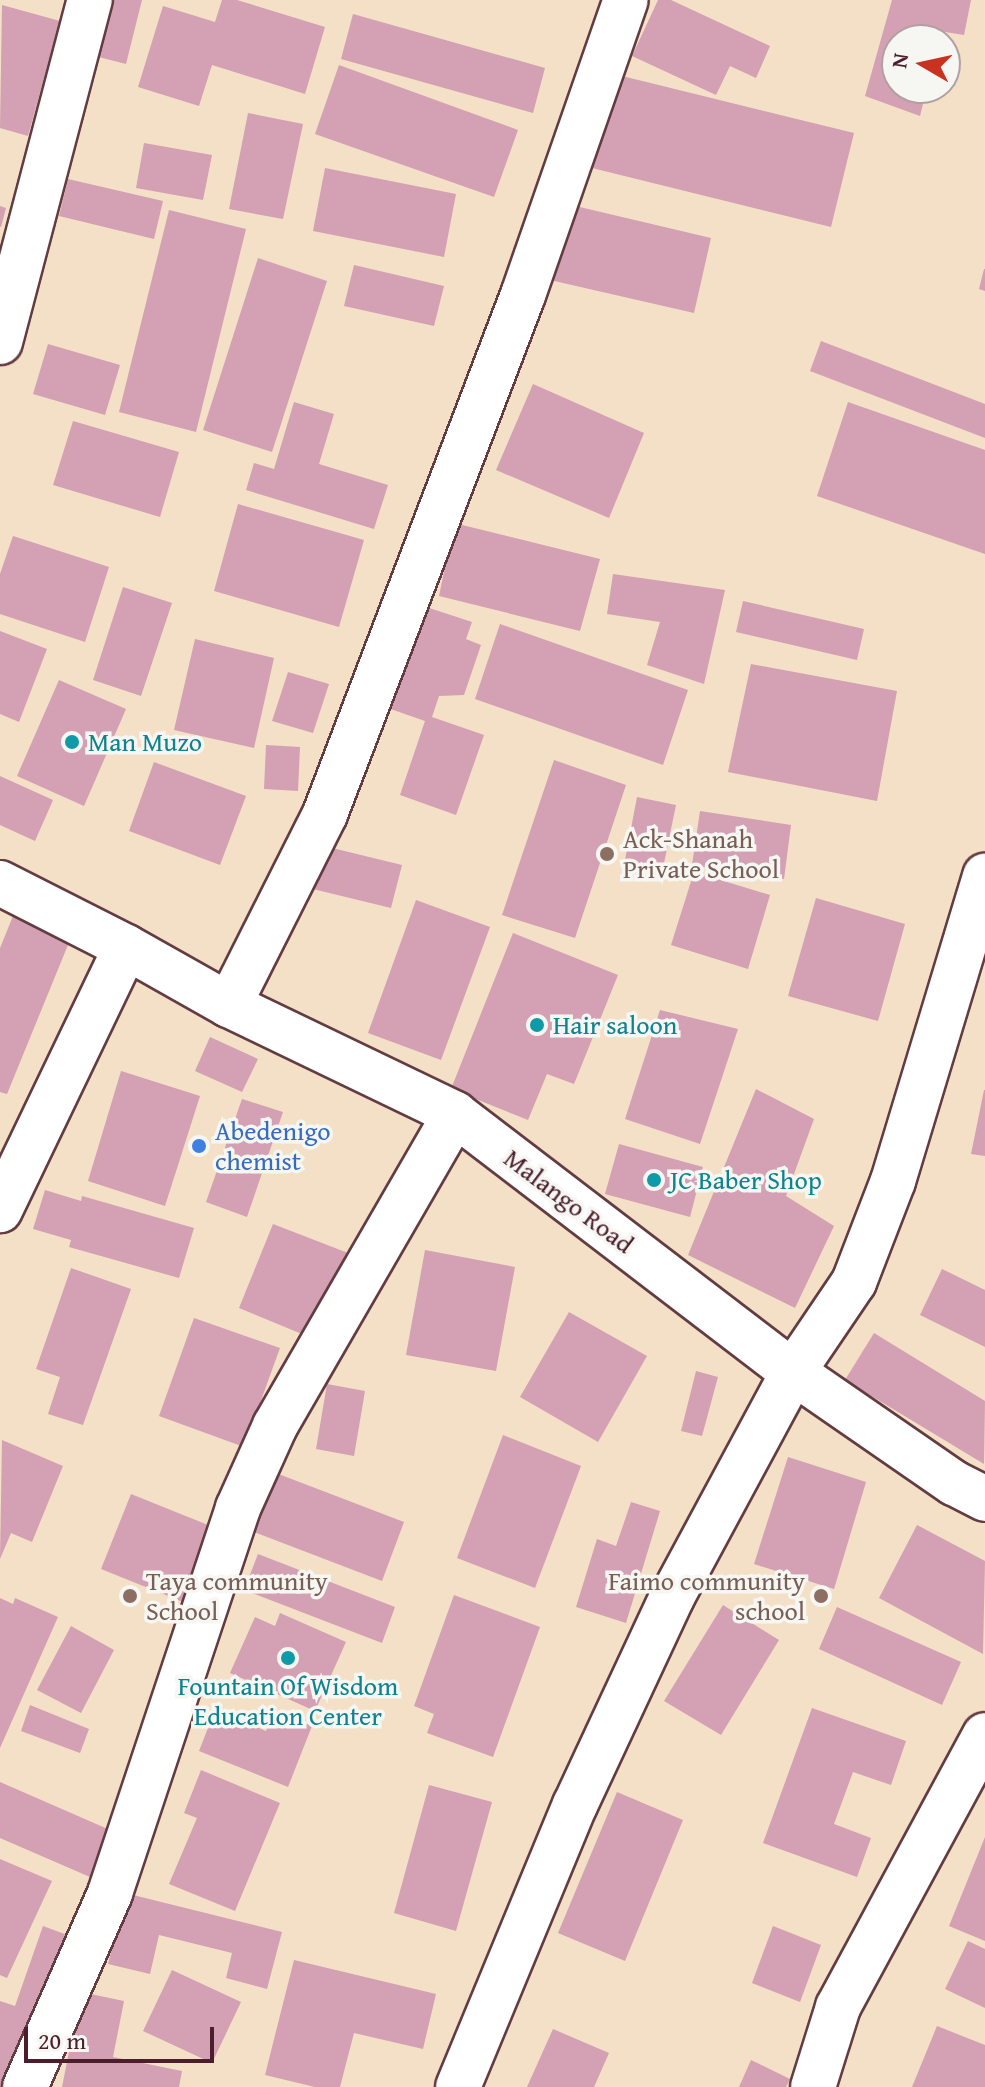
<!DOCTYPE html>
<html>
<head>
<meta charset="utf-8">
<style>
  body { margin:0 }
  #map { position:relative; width:985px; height:2087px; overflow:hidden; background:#f3e0c6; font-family:"Gentium Book Plus",serif }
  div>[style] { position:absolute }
  .building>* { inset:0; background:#d3a0b4 }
  .roads { filter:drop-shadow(2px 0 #633c42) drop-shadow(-2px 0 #633c42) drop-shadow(0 2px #633c42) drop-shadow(0 -2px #633c42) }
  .minor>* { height:44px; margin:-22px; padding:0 22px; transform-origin:22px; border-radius:22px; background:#fff }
  .dots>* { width:22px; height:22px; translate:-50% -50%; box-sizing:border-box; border:4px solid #f6f6f2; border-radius:50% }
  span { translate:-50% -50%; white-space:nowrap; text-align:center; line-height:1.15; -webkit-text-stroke:7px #f6f6f2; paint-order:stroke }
  .culture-label { font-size:26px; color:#0d838f }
  .left { translate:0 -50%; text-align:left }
  .education-label { font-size:26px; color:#785e54 }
  .right { translate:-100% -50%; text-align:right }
  .shop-label { font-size:26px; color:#366cbe }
  .street-label { font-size:26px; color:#4a1f2b }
  .north { position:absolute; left:881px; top:24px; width:80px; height:80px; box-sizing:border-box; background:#f6f6f2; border:2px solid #b1a0a2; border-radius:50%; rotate:279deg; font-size:22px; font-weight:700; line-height:32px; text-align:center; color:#4a1f2b }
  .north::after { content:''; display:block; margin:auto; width:28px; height:36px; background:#c8321e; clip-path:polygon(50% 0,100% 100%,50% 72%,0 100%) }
  .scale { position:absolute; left:24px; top:2027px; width:190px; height:36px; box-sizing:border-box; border:4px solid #4a1f2b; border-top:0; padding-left:10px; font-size:24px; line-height:28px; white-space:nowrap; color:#4a1f2b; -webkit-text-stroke:6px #f6f6f2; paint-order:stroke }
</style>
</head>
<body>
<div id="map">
  <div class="building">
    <div style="clip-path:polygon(105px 0,142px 0,126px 64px,91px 55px)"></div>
    <div style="clip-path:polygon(222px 0,237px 0,325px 27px,305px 94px,212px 65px,199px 106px,138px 87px,163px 6px,215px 22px)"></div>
    <div style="clip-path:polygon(658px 0,671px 0,770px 46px,756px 78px,730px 66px,716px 95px,632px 56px)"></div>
    <div style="clip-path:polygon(892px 0,971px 0,964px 35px,939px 31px,937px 40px,897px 40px,897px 88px,927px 88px,920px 116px,865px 96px)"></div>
    <div style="clip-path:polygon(2px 5px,60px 21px,28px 136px,0 128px)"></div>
    <div style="clip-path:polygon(353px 14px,545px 68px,533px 113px,341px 59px)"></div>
    <div style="clip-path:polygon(339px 65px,518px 130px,494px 197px,315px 134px)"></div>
    <div style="clip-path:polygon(614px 74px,854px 133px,831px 227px,592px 168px)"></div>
    <div style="clip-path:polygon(248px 113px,303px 124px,283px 219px,229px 209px)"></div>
    <div style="clip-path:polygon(144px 143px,212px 155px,203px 200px,136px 188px)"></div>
    <div style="clip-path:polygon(325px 168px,456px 194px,444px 257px,313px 231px)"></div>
    <div style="clip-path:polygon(68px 179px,163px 201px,154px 239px,59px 216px)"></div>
    <div style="clip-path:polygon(567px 204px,711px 238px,694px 313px,550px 280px)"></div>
    <div style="clip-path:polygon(0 206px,6px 208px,1px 227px,0 227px)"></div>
    <div style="clip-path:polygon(169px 210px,246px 229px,196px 432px,119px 412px)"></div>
    <div style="clip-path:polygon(258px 258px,327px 281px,272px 452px,203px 430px)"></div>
    <div style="clip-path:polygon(354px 265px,444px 286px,434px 326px,344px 306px)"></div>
    <div style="clip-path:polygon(984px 269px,985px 269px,985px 291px,979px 289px)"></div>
    <div style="clip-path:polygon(821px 341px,985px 404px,985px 438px,810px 371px)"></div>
    <div style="clip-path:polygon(48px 344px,120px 365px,105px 415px,33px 394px)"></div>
    <div style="clip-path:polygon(533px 384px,644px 433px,609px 518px,496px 470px)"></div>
    <div style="clip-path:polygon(294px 402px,334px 414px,319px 464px,388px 485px,374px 529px,246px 490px,254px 463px,274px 469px)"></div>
    <div style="clip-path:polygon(848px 402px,985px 450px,985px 554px,817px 496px)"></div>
    <div style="clip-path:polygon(73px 421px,179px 452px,160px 517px,53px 485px)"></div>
    <div style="clip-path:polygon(238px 504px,364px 540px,339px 627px,214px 591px)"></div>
    <div style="clip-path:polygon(454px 523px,600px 559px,580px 631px,439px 596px)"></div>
    <div style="clip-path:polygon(13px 536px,109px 567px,85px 642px,0 614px,0 574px)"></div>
    <div style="clip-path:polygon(613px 574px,725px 590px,704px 684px,647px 665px,660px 622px,607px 614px)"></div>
    <div style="clip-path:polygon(123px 587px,172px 603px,141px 696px,93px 680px)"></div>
    <div style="clip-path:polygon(743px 601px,864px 629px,857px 660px,736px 632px)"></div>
    <div style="clip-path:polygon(417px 604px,472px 622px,466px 639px,481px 645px,464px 695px,439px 696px,432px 717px,484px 735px,456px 815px,400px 795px,425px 721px,382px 706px)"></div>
    <div style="clip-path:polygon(500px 624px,688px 690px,663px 765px,475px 699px)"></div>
    <div style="clip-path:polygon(0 631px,47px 649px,19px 722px,0 714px)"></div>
    <div style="clip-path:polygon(195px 639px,274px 658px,254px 748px,174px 730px)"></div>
    <div style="clip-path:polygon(751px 664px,897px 691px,877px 801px,728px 772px)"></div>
    <div style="clip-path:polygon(288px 672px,329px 684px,313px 733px,272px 721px)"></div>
    <div style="clip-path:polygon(59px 680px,126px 709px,84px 806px,17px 776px)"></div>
    <div style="clip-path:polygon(266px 745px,300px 747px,298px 791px,264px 789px)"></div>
    <div style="clip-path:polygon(554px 760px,626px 785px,575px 938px,502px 915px)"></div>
    <div style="clip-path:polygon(154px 762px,246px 796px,220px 865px,129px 831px)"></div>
    <div style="clip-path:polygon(0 776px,53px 800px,35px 841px,0 825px)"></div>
    <div style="clip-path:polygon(637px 797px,676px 805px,663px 868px,625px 860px)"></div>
    <div style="clip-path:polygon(700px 811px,791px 825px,784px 879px,692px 865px)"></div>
    <div style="clip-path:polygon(324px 846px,402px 865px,391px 908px,313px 889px)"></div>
    <div style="clip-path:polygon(694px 872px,770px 895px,748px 969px,671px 945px)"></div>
    <div style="clip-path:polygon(816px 898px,905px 924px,878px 1021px,788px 996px)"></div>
    <div style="clip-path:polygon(416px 900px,490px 927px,441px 1060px,368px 1033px)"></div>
    <div style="clip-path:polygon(13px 916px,70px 940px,7px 1094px,0 1092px,0 948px)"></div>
    <div style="clip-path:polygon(513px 933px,618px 975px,574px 1084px,547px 1074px,528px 1120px,451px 1089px)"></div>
    <div style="clip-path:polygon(660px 1010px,738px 1029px,700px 1144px,625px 1119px)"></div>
    <div style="clip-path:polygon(210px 1037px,258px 1059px,242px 1092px,195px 1071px)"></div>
    <div style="clip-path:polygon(121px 1071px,200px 1096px,165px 1206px,88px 1181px)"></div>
    <div style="clip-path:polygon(756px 1089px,814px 1119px,786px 1196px,834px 1226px,795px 1308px,688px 1255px)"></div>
    <div style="clip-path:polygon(984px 1090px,985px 1090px,985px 1156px,971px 1154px)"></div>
    <div style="clip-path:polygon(242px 1099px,283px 1112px,247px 1217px,206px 1202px)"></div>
    <div style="clip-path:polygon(619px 1144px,703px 1167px,690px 1217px,605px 1194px)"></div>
    <div style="clip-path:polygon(45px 1190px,81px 1201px,82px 1196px,194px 1228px,179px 1278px,69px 1247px,71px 1240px,33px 1229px)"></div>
    <div style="clip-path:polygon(273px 1224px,348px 1253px,314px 1339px,239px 1308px)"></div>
    <div style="clip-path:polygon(425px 1250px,515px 1267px,496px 1371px,406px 1355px)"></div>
    <div style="clip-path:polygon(71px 1268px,131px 1289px,83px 1425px,48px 1414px,60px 1377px,36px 1369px)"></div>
    <div style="clip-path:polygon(942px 1269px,985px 1290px,985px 1347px,920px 1315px)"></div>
    <div style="clip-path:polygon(569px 1312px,647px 1356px,598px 1442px,520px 1397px)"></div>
    <div style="clip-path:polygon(194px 1318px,280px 1348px,244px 1447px,159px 1416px)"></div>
    <div style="clip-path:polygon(874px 1333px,985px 1401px,984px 1464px,845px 1380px)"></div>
    <div style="clip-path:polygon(696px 1371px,718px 1377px,702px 1436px,681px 1431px)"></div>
    <div style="clip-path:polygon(327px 1384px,365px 1391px,354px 1456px,316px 1449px)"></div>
    <div style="clip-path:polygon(503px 1435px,581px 1466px,535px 1588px,457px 1558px)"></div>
    <div style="clip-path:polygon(2px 1440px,63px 1466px,32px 1542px,11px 1533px,0 1559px)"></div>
    <div style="clip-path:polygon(788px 1457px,866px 1482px,834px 1589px,754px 1564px)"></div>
    <div style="clip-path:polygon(268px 1470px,404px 1522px,382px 1581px,246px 1529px)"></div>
    <div style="clip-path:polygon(131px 1494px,213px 1527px,183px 1602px,101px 1569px)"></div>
    <div style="clip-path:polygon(631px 1502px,660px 1511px,626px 1623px,576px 1607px,597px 1539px,616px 1546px)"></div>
    <div style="clip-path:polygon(917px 1525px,985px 1561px,983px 1654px,879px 1598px)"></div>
    <div style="clip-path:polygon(258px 1554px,395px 1607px,382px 1643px,244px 1590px)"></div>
    <div style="clip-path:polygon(454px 1595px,540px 1627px,493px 1757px,427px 1733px,434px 1714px,414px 1706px)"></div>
    <div style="clip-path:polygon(0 1598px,13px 1604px,15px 1598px,58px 1617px,0 1748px)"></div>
    <div style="clip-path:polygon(723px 1605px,779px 1640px,721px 1735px,664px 1701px)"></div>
    <div style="clip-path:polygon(837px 1607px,961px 1662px,942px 1705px,819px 1649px)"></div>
    <div style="clip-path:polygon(280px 1613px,346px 1642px,315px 1711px,230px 1673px,255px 1617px,275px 1626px)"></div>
    <div style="clip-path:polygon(71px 1626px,114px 1650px,81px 1713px,37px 1690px)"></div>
    <div style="clip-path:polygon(30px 1705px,89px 1729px,80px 1753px,21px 1731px)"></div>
    <div style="clip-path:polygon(812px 1708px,906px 1741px,891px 1785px,853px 1772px,834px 1824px,871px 1838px,857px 1877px,763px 1843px)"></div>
    <div style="clip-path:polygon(215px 1710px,266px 1731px,274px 1711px,312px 1726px,288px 1787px,199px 1751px)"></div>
    <div style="clip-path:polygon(201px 1770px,280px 1803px,235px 1911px,169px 1884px,197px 1818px,184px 1813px)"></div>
    <div style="clip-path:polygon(0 1782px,110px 1830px,90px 1877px,0 1838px)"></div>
    <div style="clip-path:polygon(429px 1785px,492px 1802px,456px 1931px,394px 1913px)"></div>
    <div style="clip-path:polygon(617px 1792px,683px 1820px,625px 1961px,558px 1933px)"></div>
    <div style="clip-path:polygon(985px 1837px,985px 1941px,949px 1926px)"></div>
    <div style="clip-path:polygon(0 1859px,52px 1881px,7px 1978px,0 1975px)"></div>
    <div style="clip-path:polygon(125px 1893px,282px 1932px,267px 1989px,226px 1978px,232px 1953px,159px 1935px,150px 1974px,108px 1964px)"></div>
    <div style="clip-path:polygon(43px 1926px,70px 1936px,17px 2087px,0 2087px,0 2001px,15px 2006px)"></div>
    <div style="clip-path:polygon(773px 1926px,821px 1945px,800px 2002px,752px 1983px)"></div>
    <div style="clip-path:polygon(968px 1941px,985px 1949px,985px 2008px,945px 1989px)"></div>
    <div style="clip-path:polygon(294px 1960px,436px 1994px,423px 2049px,354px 2033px,340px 2087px,315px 2087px,265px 2075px)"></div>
    <div style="clip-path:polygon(172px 1970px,241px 2002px,212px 2063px,143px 2031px)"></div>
    <div style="clip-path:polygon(81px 1992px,124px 2001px,113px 2057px,182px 2071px,179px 2087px,62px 2087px)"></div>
    <div style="clip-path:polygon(937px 2026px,985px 2045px,985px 2087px,912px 2087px)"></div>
    <div style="clip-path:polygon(553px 2029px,609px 2053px,594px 2087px,527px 2087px)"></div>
    <div style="clip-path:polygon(751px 2060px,790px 2079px,786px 2087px,739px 2087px)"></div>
  </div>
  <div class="roads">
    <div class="minor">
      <div style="left:0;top:342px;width:354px;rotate:-75.3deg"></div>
      <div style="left:0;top:883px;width:141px;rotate:26.9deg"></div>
      <div style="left:126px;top:947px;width:292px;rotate:115.6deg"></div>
      <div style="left:126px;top:947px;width:118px;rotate:29.4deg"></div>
      <div style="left:229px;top:1005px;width:251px;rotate:25.7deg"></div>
      <div style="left:455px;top:1114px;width:425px;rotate:37.4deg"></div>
      <div style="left:793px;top:1372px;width:196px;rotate:34.6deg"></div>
      <div style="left:954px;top:1483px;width:35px;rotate:27deg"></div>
      <div style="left:229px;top:1005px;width:214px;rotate:-63.3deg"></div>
      <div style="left:325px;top:814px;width:555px;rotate:-69.12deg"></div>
      <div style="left:523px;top:295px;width:312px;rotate:-70.8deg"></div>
      <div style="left:25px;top:2087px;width:212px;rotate:-66.3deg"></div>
      <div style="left:110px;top:1893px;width:406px;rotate:-71.6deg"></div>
      <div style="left:238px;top:1508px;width:90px;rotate:-65.7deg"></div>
      <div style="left:275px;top:1426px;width:360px;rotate:-60deg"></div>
      <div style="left:458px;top:2087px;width:305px;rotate:-67.5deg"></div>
      <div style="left:575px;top:1805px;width:230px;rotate:-65deg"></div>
      <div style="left:672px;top:1597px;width:255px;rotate:-61.7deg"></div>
      <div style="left:793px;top:1372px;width:109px;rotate:-55.9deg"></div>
      <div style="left:854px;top:1282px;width:108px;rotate:-68.9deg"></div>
      <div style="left:893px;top:1181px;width:319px;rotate:-73.2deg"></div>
      <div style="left:813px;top:2087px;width:84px;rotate:-72.6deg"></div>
      <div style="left:838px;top:2007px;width:309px;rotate:-61.6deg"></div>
    </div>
  </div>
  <div class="dots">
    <div style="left:72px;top:742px;background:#0f9aa8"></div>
    <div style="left:607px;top:854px;background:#8d6e63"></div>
    <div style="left:537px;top:1025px;background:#0f9aa8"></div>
    <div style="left:199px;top:1146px;background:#3f7fe0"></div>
    <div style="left:654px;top:1180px;background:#0f9aa8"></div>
    <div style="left:130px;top:1596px;background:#8d6e63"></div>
    <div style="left:821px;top:1596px;background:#8d6e63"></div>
    <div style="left:288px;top:1658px;background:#0f9aa8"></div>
  </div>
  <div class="culture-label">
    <span class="left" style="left:88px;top:742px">Man Muzo</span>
    <span class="left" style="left:553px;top:1025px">Hair saloon</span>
    <span class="left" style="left:670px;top:1180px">JC Baber Shop</span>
    <span style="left:288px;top:1701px">Fountain Of Wisdom<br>Education Center</span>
  </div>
  <div class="education-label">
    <span class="left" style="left:623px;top:854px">Ack-Shanah<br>Private School</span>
    <span class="left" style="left:146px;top:1596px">Taya community<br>School</span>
    <span class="right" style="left:805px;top:1596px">Faimo community<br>school</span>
  </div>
  <div class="shop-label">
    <span class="left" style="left:215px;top:1146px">Abedenigo<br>chemist</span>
  </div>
  <div class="street-label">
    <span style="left:569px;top:1201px;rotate:37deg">Malango Road</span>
  </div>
  <div class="north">N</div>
  <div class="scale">20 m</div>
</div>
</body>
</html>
